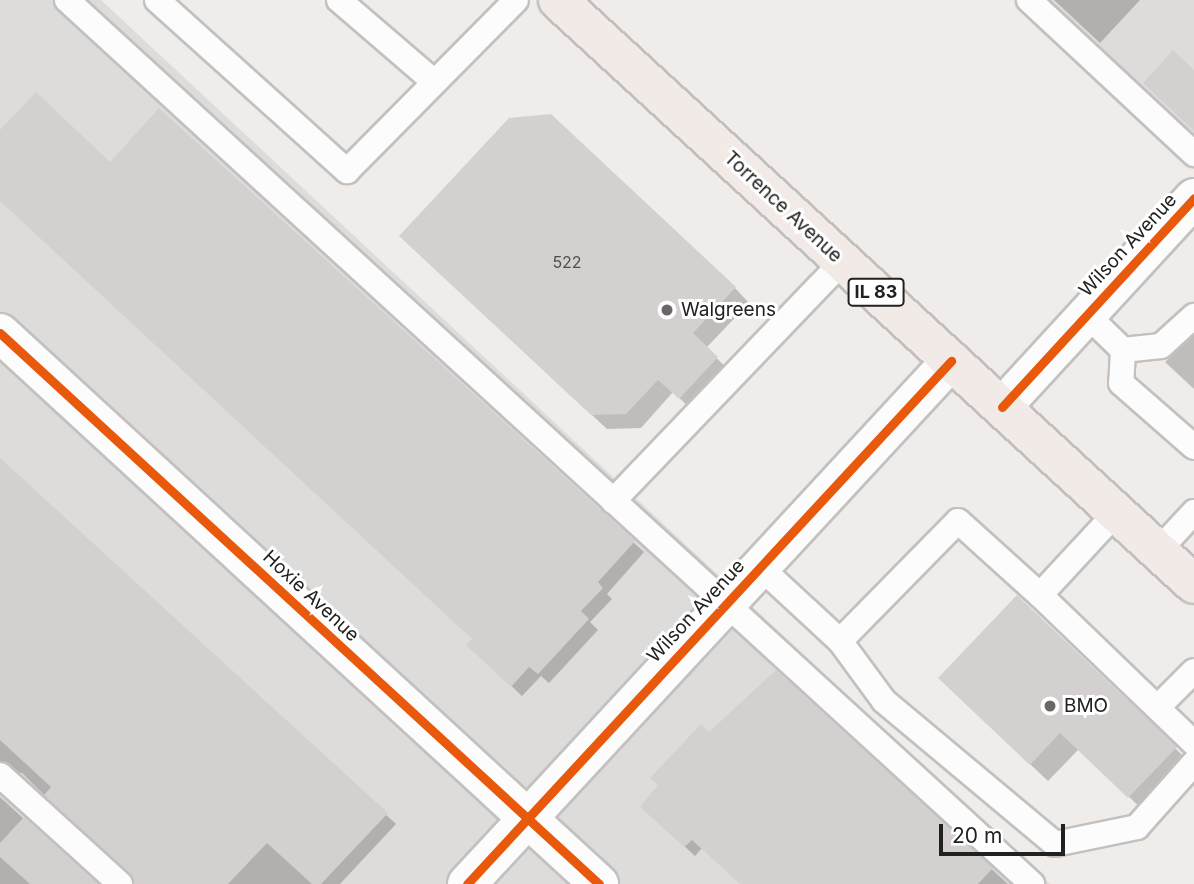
<!DOCTYPE html>
<html>
<head>
<meta charset="utf-8">
<style>
  body { margin:0 }
  #map { position:relative; width:1194px; height:884px; overflow:hidden; background:#efecea; font-family:Inter,sans-serif }
  div>[style] { position:absolute }
  .residential>* { inset:0; background:#dedcdb }
  .shadow>* { inset:0; background:#0003 }
  .building>* { inset:0; background:#d4d0d0 }
  .roads { filter:drop-shadow(2px 0 #c2c1c0) drop-shadow(-2px 0 #c2c1c0) drop-shadow(0 2px #c2c1c0) drop-shadow(0 -2px #c2c1c0) }
  .service>* { height:24px; margin:-12px; padding:0 12px; transform-origin:12px; border-radius:12px; background:#fdfcfc }
  .minor>* { height:38px; margin:-19px; padding:0 19px; transform-origin:19px; border-radius:19px; background:#fdfcfc }
  .primary>* { height:38px; margin:-19px; padding:0 19px; transform-origin:19px; border-radius:19px; background:#f1eae7 }
  .cycleway>* { height:9px; margin:-4.5px; padding:0 4.5px; transform-origin:4.5px; border-radius:4.5px; background:#e8590c }
  .dots>* { width:19px; height:19px; translate:-50% -50%; box-sizing:border-box; border:4px solid #fff; border-radius:50% }
  span { translate:-50% -50%; white-space:nowrap; text-align:center; line-height:1.15; -webkit-text-stroke:6px #fff; paint-order:stroke }
  .number-label { font-size:16px; color:#4e4d4d }
  .number-label span { -webkit-text-stroke-width:0 }
  .shield-label span { padding:2px 5px; background:#fff; border:2px solid; border-radius:5px; -webkit-text-stroke-width:0 }
  .shield-label { font-size:18px; color:#212121; font-weight:700 }
  .street-label { font-size:19px; color:#212121 }
  .poi-label { font-size:19px; color:#212121 }
  .left { translate:0 -50%; text-align:left }
  .scale { position:absolute; left:939px; top:824px; width:126px; height:32px; box-sizing:border-box; border:4px solid #212121; border-top:0; padding-left:9px; font-size:21px; line-height:24px; white-space:nowrap; color:#212121; -webkit-text-stroke:5px #fff; paint-order:stroke }
</style>
</head>
<body>
<div id="map">
  <div class="residential">
    <div style="clip-path:polygon(0 0,101px 0,1050px 884px,0 884px)"></div>
    <div style="clip-path:polygon(1029px 0,1194px 0,1194px 154px)"></div>
  </div>
  <div class="shadow">
    <div style="clip-path:polygon(1054px 0,1140px 0,1100px 43px)"></div>
    <div style="clip-path:polygon(159px 111px,644px 552px,607px 594px,612px 599px,590px 622px,598px 630px,549px 683px,541px 676px,522px 696px,479px 655px,474px 639px,0 199px,0 133px,110px 164px)"></div>
    <div style="clip-path:polygon(415px 250px,735px 288px,749px 303px,706px 348px,731px 372px,694px 412px,673px 392px,641px 428px,607px 429px)"></div>
    <div style="clip-path:polygon(1194px 335px,1194px 389px,1165px 362px)"></div>
    <div style="clip-path:polygon(0 459px,396px 824px,340px 884px,134px 884px,22px 773px,0 775px)"></div>
    <div style="clip-path:polygon(776px 672px,1008px 884px,742px 884px,702px 848px,695px 856px,652px 816px,709px 734px)"></div>
    <div style="clip-path:polygon(958px 696px,1175px 748px,1193px 766px,1147px 814px,1079px 749px,1048px 781px)"></div>
    <div style="clip-path:polygon(0 797px,95px 884px,0 884px)"></div>
  </div>
  <div class="building">
    <div style="clip-path:polygon(1173px 50px,1194px 70px,1194px 131px,1143px 83px)"></div>
    <div style="clip-path:polygon(36px 92px,110px 162px,159px 108px,635px 541px,598px 582px,603px 588px,581px 611px,589px 619px,538px 674px,529px 667px,511px 687px,466px 645px,472px 639px,0 201px,0 130px)"></div>
    <div style="clip-path:polygon(551px 114px,736px 287px,693px 333px,718px 357px,679px 399px,658px 380px,626px 414px,591px 415px,399px 236px,509px 118px)"></div>
    <div style="clip-path:polygon(0 458px,388px 813px,321px 884px,312px 884px,267px 843px,228px 884px,134px 884px,44px 795px,51px 787px,0 740px)"></div>
    <div style="clip-path:polygon(1017px 595px,1177px 747px,1128px 798px,1060px 733px,1030px 765px,938px 678px)"></div>
    <div style="clip-path:polygon(776px 670px,993px 868px,978px 884px,740px 884px,692px 840px,684px 847px,640px 807px,658px 785px,650px 778px,701px 724px,709px 732px)"></div>
    <div style="clip-path:polygon(24px 817px,98px 884px,30px 884px,0 857px,0 843px)"></div>
  </div>
  <div class="roads">
    <div class="service">
      <div style="left:67px;top:0;width:1309px;rotate:42.49deg"></div>
      <div style="left:157px;top:0;width:256px;rotate:42deg"></div>
      <div style="left:347px;top:171px;width:240px;rotate:-45.3deg"></div>
      <div style="left:339px;top:0;width:123px;rotate:40.7deg"></div>
      <div style="left:1029px;top:0;width:226px;rotate:43deg"></div>
      <div style="left:1087px;top:315px;width:50px;rotate:44.2deg"></div>
      <div style="left:1123px;top:350px;width:33px;rotate:93deg"></div>
      <div style="left:1121px;top:383px;width:97px;rotate:41.2deg"></div>
      <div style="left:1123px;top:350px;width:38px;rotate:-6deg"></div>
      <div style="left:1161px;top:346px;width:45px;rotate:-42.3deg"></div>
      <div style="left:613px;top:501px;width:331px;rotate:-46.2deg"></div>
      <div style="left:1158px;top:551px;width:53px;rotate:-47.3deg"></div>
      <div style="left:760px;top:567px;width:109px;rotate:42.8deg"></div>
      <div style="left:840px;top:641px;width:168px;rotate:-45.5deg"></div>
      <div style="left:958px;top:521px;width:110px;rotate:42.1deg"></div>
      <div style="left:1040px;top:595px;width:112px;rotate:-47.2deg"></div>
      <div style="left:1040px;top:595px;width:214px;rotate:43.9deg"></div>
      <div style="left:840px;top:641px;width:74px;rotate:53.7deg"></div>
      <div style="left:884px;top:701px;width:223px;rotate:39.9deg"></div>
      <div style="left:1055px;top:844px;width:84px;rotate:-11.7deg"></div>
      <div style="left:1137px;top:827px;width:86px;rotate:-48.3deg"></div>
      <div style="left:1159px;top:706px;width:49px;rotate:-45deg"></div>
      <div style="left:0;top:775px;width:162px;rotate:42.2deg"></div>
    </div>
    <div class="minor">
      <div style="left:0;top:333px;width:814px;rotate:42.61deg"></div>
      <div style="left:1002px;top:407px;width:284px;rotate:-47.4deg"></div>
      <div style="left:467px;top:884px;width:713px;rotate:-47.22deg"></div>
    </div>
    <div class="primary">
      <div style="left:558px;top:0;width:863px;rotate:42.56deg"></div>
    </div>
  </div>
  <div class="cycleway">
    <div style="left:0;top:333px;width:814px;rotate:42.61deg"></div>
    <div style="left:1002px;top:407px;width:284px;rotate:-47.4deg"></div>
    <div style="left:467px;top:884px;width:713px;rotate:-47.22deg"></div>
  </div>
  <div class="dots">
    <div style="left:667px;top:310px;background:#696867"></div>
    <div style="left:1050px;top:706px;background:#696867"></div>
  </div>
  <div class="number-label">
    <span style="left:567px;top:262px">522</span>
  </div>
  <div class="shield-label">
    <span style="left:876px;top:292px">IL 83</span>
  </div>
  <div class="street-label">
    <span style="left:783px;top:207px;rotate:43deg">Torrence Avenue</span>
    <span style="left:1128px;top:245px;rotate:-47deg">Wilson Avenue</span>
    <span style="left:311px;top:596px;rotate:43deg">Hoxie Avenue</span>
    <span style="left:696px;top:611px;rotate:-47deg">Wilson Avenue</span>
  </div>
  <div class="poi-label">
    <span class="left" style="left:681px;top:310px">Walgreens</span>
    <span class="left" style="left:1064px;top:706px">BMO</span>
  </div>
  <div class="scale">20 m</div>
</div>
</body>
</html>
